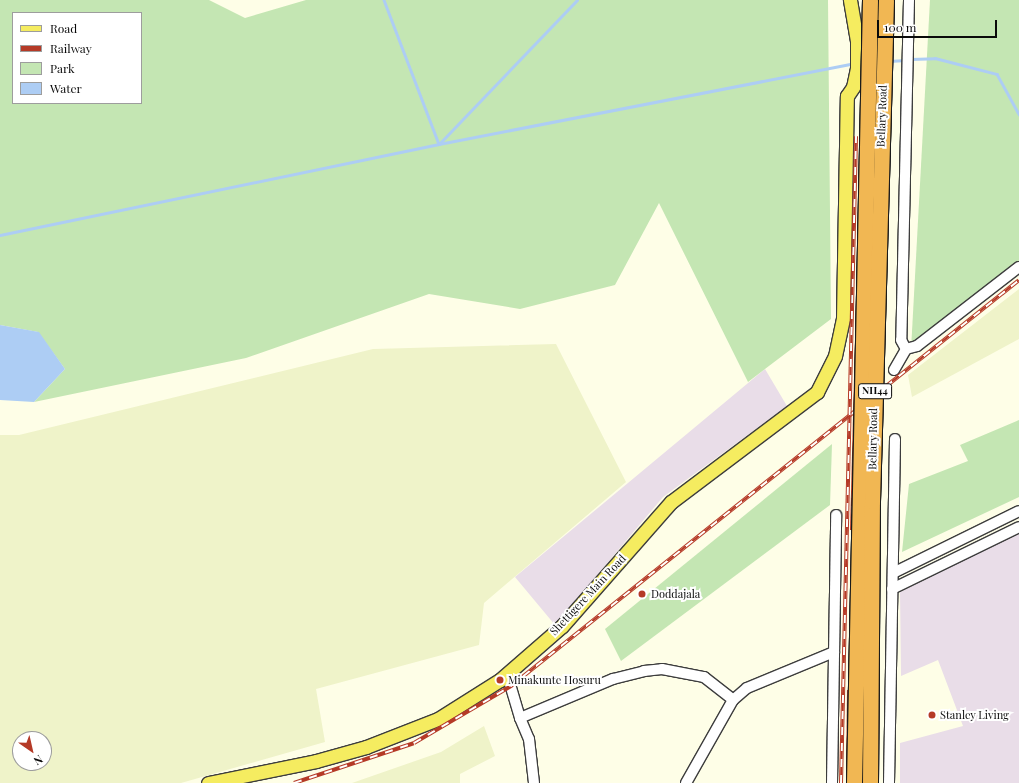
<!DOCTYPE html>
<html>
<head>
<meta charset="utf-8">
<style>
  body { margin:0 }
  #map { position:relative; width:1019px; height:783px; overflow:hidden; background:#fefee7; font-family:"Playfair Display",serif }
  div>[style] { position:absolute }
  .industrial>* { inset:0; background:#e9dde8 }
  .farmland>* { inset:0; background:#eff3c9 }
  .green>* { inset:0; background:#c4e6b3 }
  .water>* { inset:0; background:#adcdf4 }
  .stream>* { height:2.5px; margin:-1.25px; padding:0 1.25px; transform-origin:1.25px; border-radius:1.25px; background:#adcdf4 }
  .roads { filter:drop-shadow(1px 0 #3d3d3d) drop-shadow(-1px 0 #3d3d3d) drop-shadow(0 1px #3d3d3d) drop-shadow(0 -1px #3d3d3d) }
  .minor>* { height:10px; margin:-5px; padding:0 5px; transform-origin:5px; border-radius:5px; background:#fff }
  .major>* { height:13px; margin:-6.5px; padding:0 6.5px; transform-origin:6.5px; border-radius:6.5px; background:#f5ec60 }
  .rail>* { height:4px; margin-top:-2px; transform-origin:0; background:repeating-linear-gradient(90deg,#fff 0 8px,#b53a27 0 16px); box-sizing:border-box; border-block:1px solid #b53a27 }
  .bridges { filter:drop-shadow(1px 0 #1b1b1b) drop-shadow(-1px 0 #1b1b1b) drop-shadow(0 1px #1b1b1b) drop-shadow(0 -1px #1b1b1b) }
  .highway-bridge>* { height:15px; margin:-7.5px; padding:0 7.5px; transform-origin:7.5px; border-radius:7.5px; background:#f1b753 }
  .dots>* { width:11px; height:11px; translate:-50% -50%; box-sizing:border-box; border:2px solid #fff; border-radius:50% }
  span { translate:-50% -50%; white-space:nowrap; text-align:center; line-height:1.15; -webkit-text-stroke:4px #fff; paint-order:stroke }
  .shield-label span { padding:1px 3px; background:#fff; border:1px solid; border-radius:3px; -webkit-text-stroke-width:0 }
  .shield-label { font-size:10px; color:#0a0a0a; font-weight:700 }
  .street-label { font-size:11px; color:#0a0a0a }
  .poi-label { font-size:11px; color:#0a0a0a }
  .left { translate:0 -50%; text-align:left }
  .legend { position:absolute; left:12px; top:12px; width:130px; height:92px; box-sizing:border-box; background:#fff; border:1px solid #9d9d9d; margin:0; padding:5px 7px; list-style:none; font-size:12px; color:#0a0a0a }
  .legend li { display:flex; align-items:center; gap:8px; height:20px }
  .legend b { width:20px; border:1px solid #9d9d9d }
  .north { position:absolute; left:12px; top:731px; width:40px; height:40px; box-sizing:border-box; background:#fff; border:1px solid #9d9d9d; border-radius:50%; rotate:146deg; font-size:11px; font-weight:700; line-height:16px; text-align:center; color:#0a0a0a }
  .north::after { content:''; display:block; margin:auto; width:14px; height:18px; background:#b53a27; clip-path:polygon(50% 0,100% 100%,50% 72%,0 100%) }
  .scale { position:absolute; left:877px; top:20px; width:120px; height:18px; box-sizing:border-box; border:2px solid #0a0a0a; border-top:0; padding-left:5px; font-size:12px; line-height:14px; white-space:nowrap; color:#0a0a0a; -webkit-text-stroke:3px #fff; paint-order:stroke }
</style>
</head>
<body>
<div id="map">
  <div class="industrial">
    <div style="clip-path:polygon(765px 369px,787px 406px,663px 497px,555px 625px,515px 577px)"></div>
    <div style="clip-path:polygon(1019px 533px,1019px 783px,900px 783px,900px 743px,963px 726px,938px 660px,901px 676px,900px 592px)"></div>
  </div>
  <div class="farmland">
    <div style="clip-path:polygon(1019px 289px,1019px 339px,912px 397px,908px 375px)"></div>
    <div style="clip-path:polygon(evenodd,556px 344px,626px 482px,484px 603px,479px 645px,316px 689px,325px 742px,181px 783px,0 783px,0 435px,19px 435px,373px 349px,556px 344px,20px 739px,44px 739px,44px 763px,20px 763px,20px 739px)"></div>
    <div style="clip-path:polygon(484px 726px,495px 756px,460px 774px,460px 783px,352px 783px,441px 752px)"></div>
  </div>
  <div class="green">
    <div style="clip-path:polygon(evenodd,0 0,209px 0,245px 18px,306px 0,828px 0,831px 319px,748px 382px,659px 203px,615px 285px,520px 309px,429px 294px,246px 358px,34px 402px,65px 369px,38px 332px,0 325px,0 0,13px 13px,141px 13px,141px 103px,13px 103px,13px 13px)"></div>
    <div style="clip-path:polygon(930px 0,1019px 0,1019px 263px,911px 350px)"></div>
    <div style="clip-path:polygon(1019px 420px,1019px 497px,902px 552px,909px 484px,968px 461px,960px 445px)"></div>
    <div style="clip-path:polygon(832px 444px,830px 505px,621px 661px,605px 629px)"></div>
  </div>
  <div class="water">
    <div style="clip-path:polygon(0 325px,39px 332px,65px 369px,34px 402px,0 400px)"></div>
  </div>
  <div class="stream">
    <div style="left:384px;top:0;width:154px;rotate:69.1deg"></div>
    <div style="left:439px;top:144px;width:199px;rotate:-46.2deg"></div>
    <div style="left:911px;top:59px;width:24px;rotate:-2deg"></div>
    <div style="left:935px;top:58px;width:64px;rotate:14.5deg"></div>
    <div style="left:997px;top:74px;width:46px;rotate:61.2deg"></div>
    <div style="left:889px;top:61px;width:17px;rotate:-3deg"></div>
    <div style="left:0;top:235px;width:448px;rotate:-11.7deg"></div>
    <div style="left:439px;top:144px;width:421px;rotate:-11deg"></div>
  </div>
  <div class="roads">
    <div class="minor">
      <div style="left:909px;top:0;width:340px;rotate:91.3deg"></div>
      <div style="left:901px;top:340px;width:10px;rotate:61deg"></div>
      <div style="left:906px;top:349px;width:11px;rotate:-15deg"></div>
      <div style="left:917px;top:346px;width:129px;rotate:-37.8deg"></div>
      <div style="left:894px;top:370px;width:24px;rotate:-60deg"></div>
      <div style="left:893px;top:573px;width:140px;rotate:-26.2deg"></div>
      <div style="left:892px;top:589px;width:141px;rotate:-26deg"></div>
      <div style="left:507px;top:674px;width:46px;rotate:73.5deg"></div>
      <div style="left:520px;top:718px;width:101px;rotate:-22.8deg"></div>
      <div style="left:613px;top:679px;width:32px;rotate:-14deg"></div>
      <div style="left:644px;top:671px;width:18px;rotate:-6deg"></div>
      <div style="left:662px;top:669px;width:43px;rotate:10.8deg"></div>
      <div style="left:704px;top:677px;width:37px;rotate:38deg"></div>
      <div style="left:520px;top:718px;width:23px;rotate:67deg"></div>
      <div style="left:529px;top:739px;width:44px;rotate:83.5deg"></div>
      <div style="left:686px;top:783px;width:95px;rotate:-60.5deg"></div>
      <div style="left:733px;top:700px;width:18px;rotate:-41deg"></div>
      <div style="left:747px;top:688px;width:94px;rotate:-22.5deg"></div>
      <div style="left:832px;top:783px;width:268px;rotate:-89.1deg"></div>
      <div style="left:889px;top:783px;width:344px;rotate:-89deg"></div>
    </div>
    <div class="major">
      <div style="left:208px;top:783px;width:110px;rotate:-11.5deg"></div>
      <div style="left:316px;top:761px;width:52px;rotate:-15.6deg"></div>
      <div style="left:366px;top:747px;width:77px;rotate:-21.3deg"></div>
      <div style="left:438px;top:719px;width:73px;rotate:-32.2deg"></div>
      <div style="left:500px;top:680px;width:82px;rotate:-41.1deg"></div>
      <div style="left:562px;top:626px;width:165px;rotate:-48.7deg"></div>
      <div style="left:671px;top:502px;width:183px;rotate:-37deg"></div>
      <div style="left:817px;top:392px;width:40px;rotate:-63.4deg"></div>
      <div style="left:835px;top:356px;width:39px;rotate:-78deg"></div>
      <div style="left:843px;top:318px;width:222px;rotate:-89deg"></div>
      <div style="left:847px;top:96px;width:11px;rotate:-56deg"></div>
      <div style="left:853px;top:87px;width:19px;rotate:-78deg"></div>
      <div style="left:857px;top:68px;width:27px;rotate:-90deg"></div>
      <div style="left:857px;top:41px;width:42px;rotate:-99.7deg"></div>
    </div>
  </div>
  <div class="rail">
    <div style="left:852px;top:530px;width:394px;rotate:-88.5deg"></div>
    <div style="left:294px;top:783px;width:126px;rotate:-18.4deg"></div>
    <div style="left:414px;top:743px;width:113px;rotate:-30.4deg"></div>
    <div style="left:511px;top:686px;width:650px;rotate:-38.63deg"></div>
    <div style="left:841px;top:783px;width:647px;rotate:-88.67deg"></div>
    <div style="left:848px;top:783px;width:93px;rotate:-89.4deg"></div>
  </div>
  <div class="bridges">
    <div class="highway-bridge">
      <div style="left:854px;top:783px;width:783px;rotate:-88.83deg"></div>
      <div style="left:870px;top:783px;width:282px;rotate:-89.6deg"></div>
      <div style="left:872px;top:501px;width:501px;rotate:-88.4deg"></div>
    </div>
  </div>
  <div class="dots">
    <div style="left:642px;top:594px;background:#b53a27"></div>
    <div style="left:500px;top:680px;background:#b53a27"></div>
    <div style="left:932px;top:715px;background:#b53a27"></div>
  </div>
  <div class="shield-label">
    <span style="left:875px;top:391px">NH44</span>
  </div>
  <div class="street-label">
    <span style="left:882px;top:116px;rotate:-88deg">Bellary Road</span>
    <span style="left:873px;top:439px;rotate:-89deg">Bellary Road</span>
    <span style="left:588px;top:595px;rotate:-47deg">Shettigere Main Road</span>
  </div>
  <div class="poi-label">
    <span class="left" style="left:651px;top:594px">Doddajala</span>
    <span class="left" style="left:508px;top:680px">Minakunte Hosuru</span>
    <span class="left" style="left:940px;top:715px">Stanley Living</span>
  </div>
  <ul class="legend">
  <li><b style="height:5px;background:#f5ec60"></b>Road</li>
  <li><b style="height:5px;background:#b53a27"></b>Railway</li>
  <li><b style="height:11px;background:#c4e6b3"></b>Park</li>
  <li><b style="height:11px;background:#adcdf4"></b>Water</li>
  </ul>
  <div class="north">N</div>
  <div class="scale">100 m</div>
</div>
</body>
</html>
